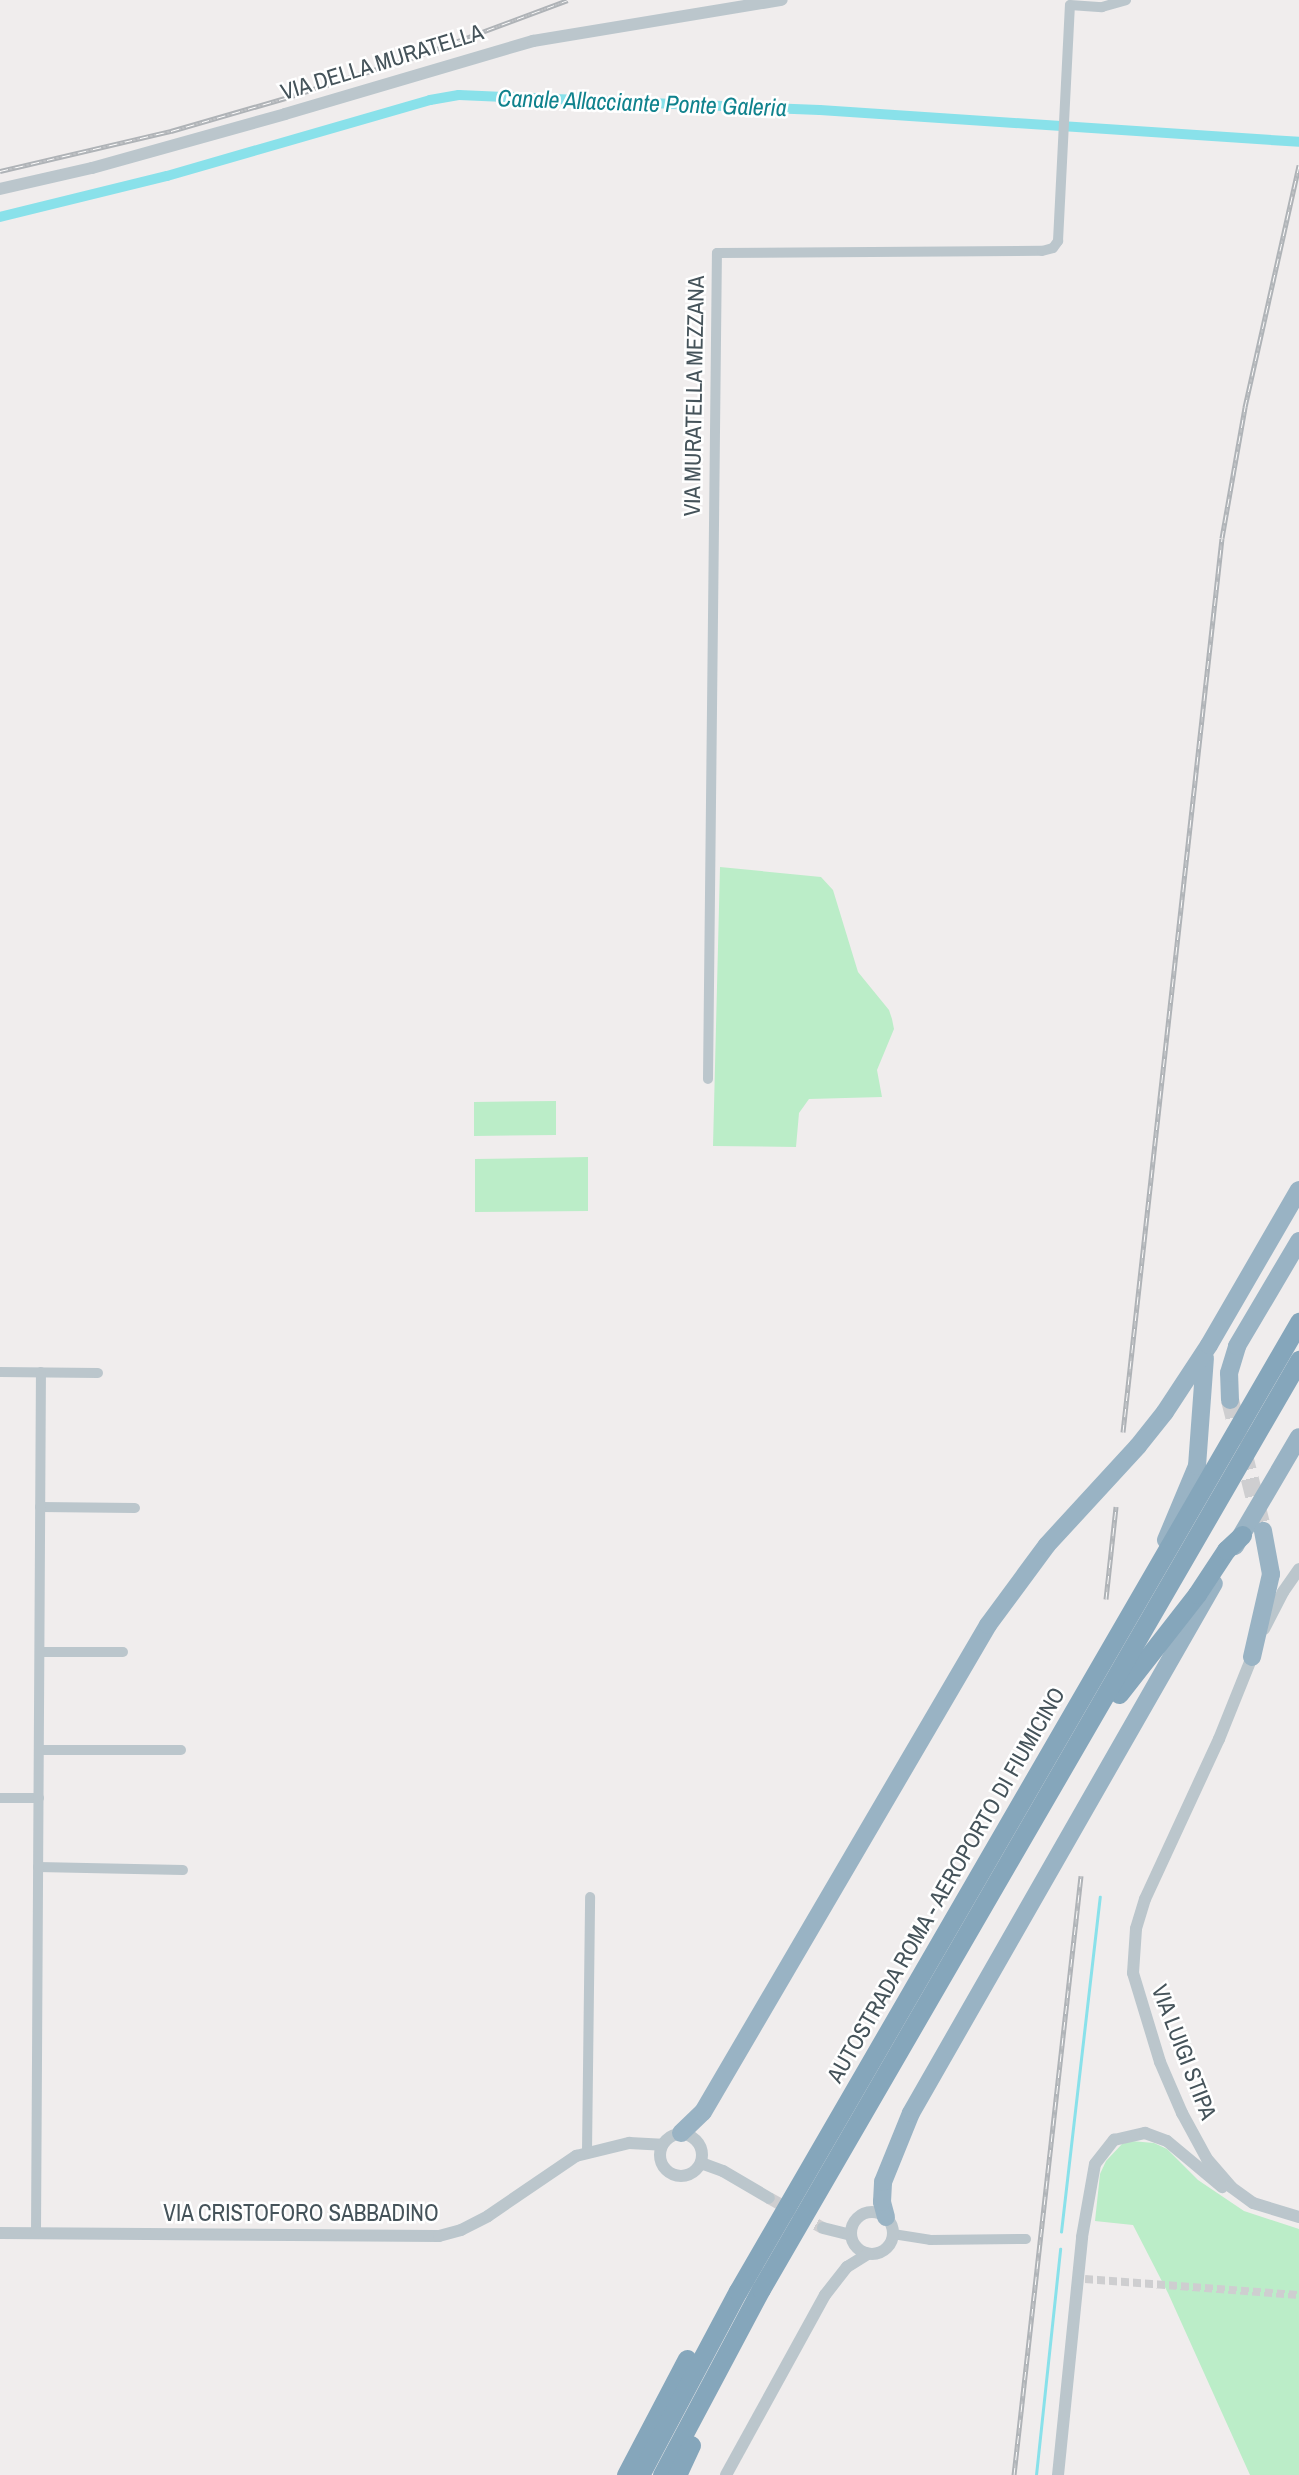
<!DOCTYPE html>
<html>
<head>
<meta charset="utf-8">
<style>
  body { margin:0 }
  #map { position:relative; width:1299px; height:2475px; overflow:hidden; background:#f0eded; font-family:"Archivo Narrow",sans-serif }
  div>[style] { position:absolute }
  .green>* { inset:0; background:#bbedc8 }
  .stream>* { height:2.5px; margin:-1.25px; padding:0 1.25px; transform-origin:1.25px; border-radius:1.25px; background:#89e1ea }
  .canal>* { height:10px; margin:-5px; padding:0 5px; transform-origin:5px; border-radius:5px; background:#89e1ea }
  .pedestrian-tunnel>* { height:8px; margin-top:-4px; transform-origin:0; background:repeating-linear-gradient(90deg,#ceced0 0 8px,transparent 0 12px) }
  .tertiary-tunnel>* { height:12px; margin-top:-6px; transform-origin:0; background:repeating-linear-gradient(90deg,#ceced0 0 12px,transparent 0 18px) }
  .trunk-tunnel>* { height:18px; margin-top:-9px; transform-origin:0; background:repeating-linear-gradient(90deg,#ceced0 0 18px,transparent 0 27px) }
  .minor>* { height:10px; margin:-5px; padding:0 5px; transform-origin:5px; border-radius:5px; background:#bbc6cc }
  .tertiary>* { height:12px; margin:-6px; padding:0 6px; transform-origin:6px; border-radius:6px; background:#bbc6cc }
  .tertiary>.ring { margin:-6px; padding:0; box-sizing:content-box; background:none; border:12px solid #bbc6cc; border-radius:50% }
  .trunk>* { height:18px; margin:-9px; padding:0 9px; transform-origin:9px; border-radius:9px; background:#99b3c4 }
  .motorway>* { height:19px; margin:-9.5px; padding:0 9.5px; transform-origin:9.5px; border-radius:9.5px; background:#85a6bb }
  .rail>* { height:5px; margin-top:-2.5px; transform-origin:0; background:repeating-linear-gradient(90deg,#fff 0 8px,#afb3b7 0 16px); box-sizing:border-box; border-block:2px solid #afb3b7 }
  span { translate:-50% -50%; white-space:nowrap; text-align:center; line-height:1.15; -webkit-text-stroke:5px #fff; paint-order:stroke }
  .street-label { font-size:23px; color:#45535a }
  .water-label { font-size:24px; color:#0f828d; font-style:italic }
</style>
</head>
<body>
<div id="map">
  <div class="green">
    <div style="clip-path:polygon(720px 867px,821px 877px,833px 890px,858px 972px,889px 1010px,892px 1019px,894px 1029px,877px 1070px,882px 1097px,809px 1099px,799px 1113px,796px 1147px,713px 1146px)"></div>
    <div style="clip-path:polygon(556px 1101px,556px 1135px,474px 1136px,474px 1102px)"></div>
    <div style="clip-path:polygon(588px 1157px,588px 1211px,475px 1212px,475px 1159px)"></div>
    <div style="clip-path:polygon(1131px 2141px,1154px 2143px,1167px 2149px,1198px 2180px,1244px 2211px,1299px 2229px,1299px 2475px,1250px 2475px,1168px 2293px,1133px 2225px,1095px 2221px,1100px 2174px,1106px 2161px,1122px 2144px)"></div>
  </div>
  <div class="stream">
    <div style="left:1061px;top:2232px;width:337px;rotate:-83.4deg"></div>
    <div style="left:1036px;top:2475px;width:227px;rotate:-83.9deg"></div>
  </div>
  <div class="canal">
    <div style="left:0;top:217px;width:172px;rotate:-13.8deg"></div>
    <div style="left:167px;top:176px;width:274px;rotate:-16.1deg"></div>
    <div style="left:430px;top:100px;width:29px;rotate:-10deg"></div>
    <div style="left:459px;top:95px;width:361px;rotate:2.4deg"></div>
    <div style="left:820px;top:110px;width:480px;rotate:3.8deg"></div>
  </div>
  <div class="pedestrian-tunnel">
    <div style="left:1085px;top:2279px;width:215px;rotate:4.3deg"></div>
  </div>
  <div class="tertiary-tunnel">
    <div style="left:769px;top:2198px;width:62px;rotate:29.1deg"></div>
  </div>
  <div class="trunk-tunnel">
    <div style="left:1230px;top:1400px;width:135px;rotate:75.9deg"></div>
  </div>
  <div class="minor">
    <div style="left:708px;top:1079px;width:826px;rotate:-89.38deg"></div>
    <div style="left:717px;top:253px;width:325px;rotate:-0.4deg"></div>
    <div style="left:1042px;top:251px;width:11px;rotate:-15deg"></div>
    <div style="left:1053px;top:248px;width:9px;rotate:-54deg"></div>
    <div style="left:1058px;top:241px;width:236px;rotate:-87.1deg"></div>
    <div style="left:1070px;top:5px;width:32px;rotate:4deg"></div>
    <div style="left:1102px;top:7px;width:25px;rotate:-16deg"></div>
    <div style="left:0;top:1372px;width:98px;rotate:0.6deg"></div>
    <div style="left:40px;top:1507px;width:95px;rotate:0.6deg"></div>
    <div style="left:40px;top:1652px;width:83px"></div>
    <div style="left:39px;top:1750px;width:142px"></div>
    <div style="left:0;top:1798px;width:39px"></div>
    <div style="left:38px;top:1867px;width:145px;rotate:1.2deg"></div>
    <div style="left:587px;top:2152px;width:255px;rotate:-89.3deg"></div>
    <div style="left:36px;top:2233px;width:861px;rotate:-89.67deg"></div>
    <div style="left:893px;top:2234px;width:37px;rotate:9deg"></div>
    <div style="left:930px;top:2240px;width:96px;rotate:-0.6deg"></div>
  </div>
  <div class="tertiary">
    <div style="left:0;top:189px;width:94px;rotate:-12.9deg"></div>
    <div style="left:92px;top:168px;width:200px;rotate:-15.6deg"></div>
    <div style="left:285px;top:114px;width:259px;rotate:-16.4deg"></div>
    <div style="left:533px;top:41px;width:252px;rotate:-9.4deg"></div>
    <div style="left:1264px;top:1629px;width:42px;rotate:-62.8deg"></div>
    <div style="left:1283px;top:1592px;width:28px;rotate:-55deg"></div>
    <div style="left:1254px;top:1652px;width:94px;rotate:111.9deg"></div>
    <div style="left:1219px;top:1739px;width:176px;rotate:114.8deg"></div>
    <div style="left:1145px;top:1899px;width:31px;rotate:107deg"></div>
    <div style="left:1136px;top:1929px;width:44px;rotate:93.9deg"></div>
    <div style="left:1133px;top:1973px;width:93px;rotate:73.1deg"></div>
    <div style="left:1160px;top:2062px;width:56px;rotate:66.7deg"></div>
    <div style="left:1182px;top:2113px;width:52px;rotate:61.5deg"></div>
    <div style="left:1207px;top:2159px;width:37px;rotate:49deg"></div>
    <div style="left:1231px;top:2187px;width:27px;rotate:36deg"></div>
    <div style="left:1253px;top:2203px;width:48px;rotate:16.9deg"></div>
    <div class="ring" style="left:660px;top:2134px;width:30px;height:30px"></div>
    <div style="left:701px;top:2163px;width:23px;rotate:20deg"></div>
    <div style="left:723px;top:2171px;width:53px;rotate:30.4deg"></div>
    <div class="ring" style="left:851px;top:2212px;width:30px;height:30px"></div>
    <div style="left:823px;top:2228px;width:29px;rotate:14deg"></div>
    <div style="left:0;top:2233px;width:439px;rotate:0.4deg"></div>
    <div style="left:439px;top:2236px;width:23px;rotate:-15deg"></div>
    <div style="left:461px;top:2230px;width:30px;rotate:-27deg"></div>
    <div style="left:488px;top:2216px;width:107px;rotate:-34.3deg"></div>
    <div style="left:576px;top:2156px;width:55px;rotate:-13.8deg"></div>
    <div style="left:629px;top:2143px;width:33px;rotate:3deg"></div>
    <div style="left:726px;top:2475px;width:205px;rotate:-61.2deg"></div>
    <div style="left:825px;top:2295px;width:36px;rotate:-52deg"></div>
    <div style="left:847px;top:2267px;width:25px;rotate:-32deg"></div>
    <div style="left:1058px;top:2475px;width:239px;rotate:-84.2deg"></div>
    <div style="left:1082px;top:2237px;width:74px;rotate:-79.9deg"></div>
    <div style="left:1095px;top:2164px;width:31px;rotate:-52deg"></div>
    <div style="left:1114px;top:2140px;width:32px;rotate:-13deg"></div>
    <div style="left:1145px;top:2133px;width:23px;rotate:20deg"></div>
    <div style="left:1167px;top:2141px;width:72px;rotate:39.9deg"></div>
  </div>
  <div class="trunk">
    <div style="left:1230px;top:1400px;width:27px;rotate:-92deg"></div>
    <div style="left:1229px;top:1373px;width:28px;rotate:-73deg"></div>
    <div style="left:1237px;top:1346px;width:122px;rotate:-59.4deg"></div>
    <div style="left:1166px;top:1540px;width:80px;rotate:-67.3deg"></div>
    <div style="left:1197px;top:1466px;width:108px;rotate:-85.8deg"></div>
    <div style="left:1235px;top:1546px;width:126px;rotate:-59.6deg"></div>
    <div style="left:1252px;top:1657px;width:85px;rotate:-77.1deg"></div>
    <div style="left:1271px;top:1574px;width:44px;rotate:-100.5deg"></div>
    <div style="left:681px;top:2133px;width:30px;rotate:-44deg"></div>
    <div style="left:703px;top:2112px;width:564px;rotate:-59.66deg"></div>
    <div style="left:988px;top:1625px;width:99px;rotate:-53.6deg"></div>
    <div style="left:1047px;top:1545px;width:134px;rotate:-47.4deg"></div>
    <div style="left:1138px;top:1446px;width:43px;rotate:-51.5deg"></div>
    <div style="left:1165px;top:1412px;width:80px;rotate:-56.7deg"></div>
    <div style="left:1209px;top:1345px;width:179px;rotate:-59.9deg"></div>
    <div style="left:886px;top:2217px;width:16px;rotate:-105deg"></div>
    <div style="left:882px;top:2202px;width:20px;rotate:-87deg"></div>
    <div style="left:883px;top:2182px;width:74px;rotate:-67.9deg"></div>
    <div style="left:911px;top:2113px;width:610px;rotate:-60.24deg"></div>
  </div>
  <div class="motorway">
    <div style="left:1119px;top:1694px;width:127px;rotate:-52deg"></div>
    <div style="left:1197px;top:1594px;width:53px;rotate:-56.6deg"></div>
    <div style="left:1226px;top:1550px;width:22px;rotate:-43deg"></div>
    <div style="left:626px;top:2475px;width:131px;rotate:-62.3deg"></div>
    <div style="left:640px;top:2475px;width:208px;rotate:-62deg"></div>
    <div style="left:738px;top:2291px;width:1120px;rotate:-59.93deg"></div>
    <div style="left:662px;top:2475px;width:211px;rotate:-62deg"></div>
    <div style="left:761px;top:2289px;width:1074px;rotate:-59.92deg"></div>
    <div style="left:677px;top:2475px;width:33px;rotate:-65deg"></div>
  </div>
  <div class="rail">
    <div style="left:0;top:171px;width:176px;rotate:-13.2deg"></div>
    <div style="left:171px;top:131px;width:119px;rotate:-16.1deg"></div>
    <div style="left:285px;top:98px;width:133px;rotate:-17.5deg"></div>
    <div style="left:412px;top:58px;width:166px;rotate:-20.4deg"></div>
    <div style="left:1123px;top:1432px;width:899px;rotate:-83.68deg"></div>
    <div style="left:1222px;top:538px;width:133px;rotate:-80deg"></div>
    <div style="left:1245px;top:407px;width:248px;rotate:-77.4deg"></div>
    <div style="left:1106px;top:1599px;width:93px;rotate:-83.8deg"></div>
    <div style="left:1014px;top:2475px;width:603px;rotate:-83.62deg"></div>
  </div>
  <div class="street-label">
    <span style="left:382px;top:62px;rotate:-17deg">VIA DELLA MURATELLA</span>
    <span style="left:694px;top:396px;rotate:-89deg">VIA MURATELLA MEZZANA</span>
    <span style="left:946px;top:1885px;rotate:-60deg">AUTOSTRADA ROMA - AEROPORTO DI FIUMICINO</span>
    <span style="left:1184px;top:2052px;rotate:69deg">VIA LUIGI STIPA</span>
    <span style="left:301px;top:2213px">VIA CRISTOFORO SABBADINO</span>
  </div>
  <div class="water-label">
    <span style="left:642px;top:103px;rotate:2deg">Canale Allacciante Ponte Galeria</span>
  </div>
</div>
</body>
</html>
